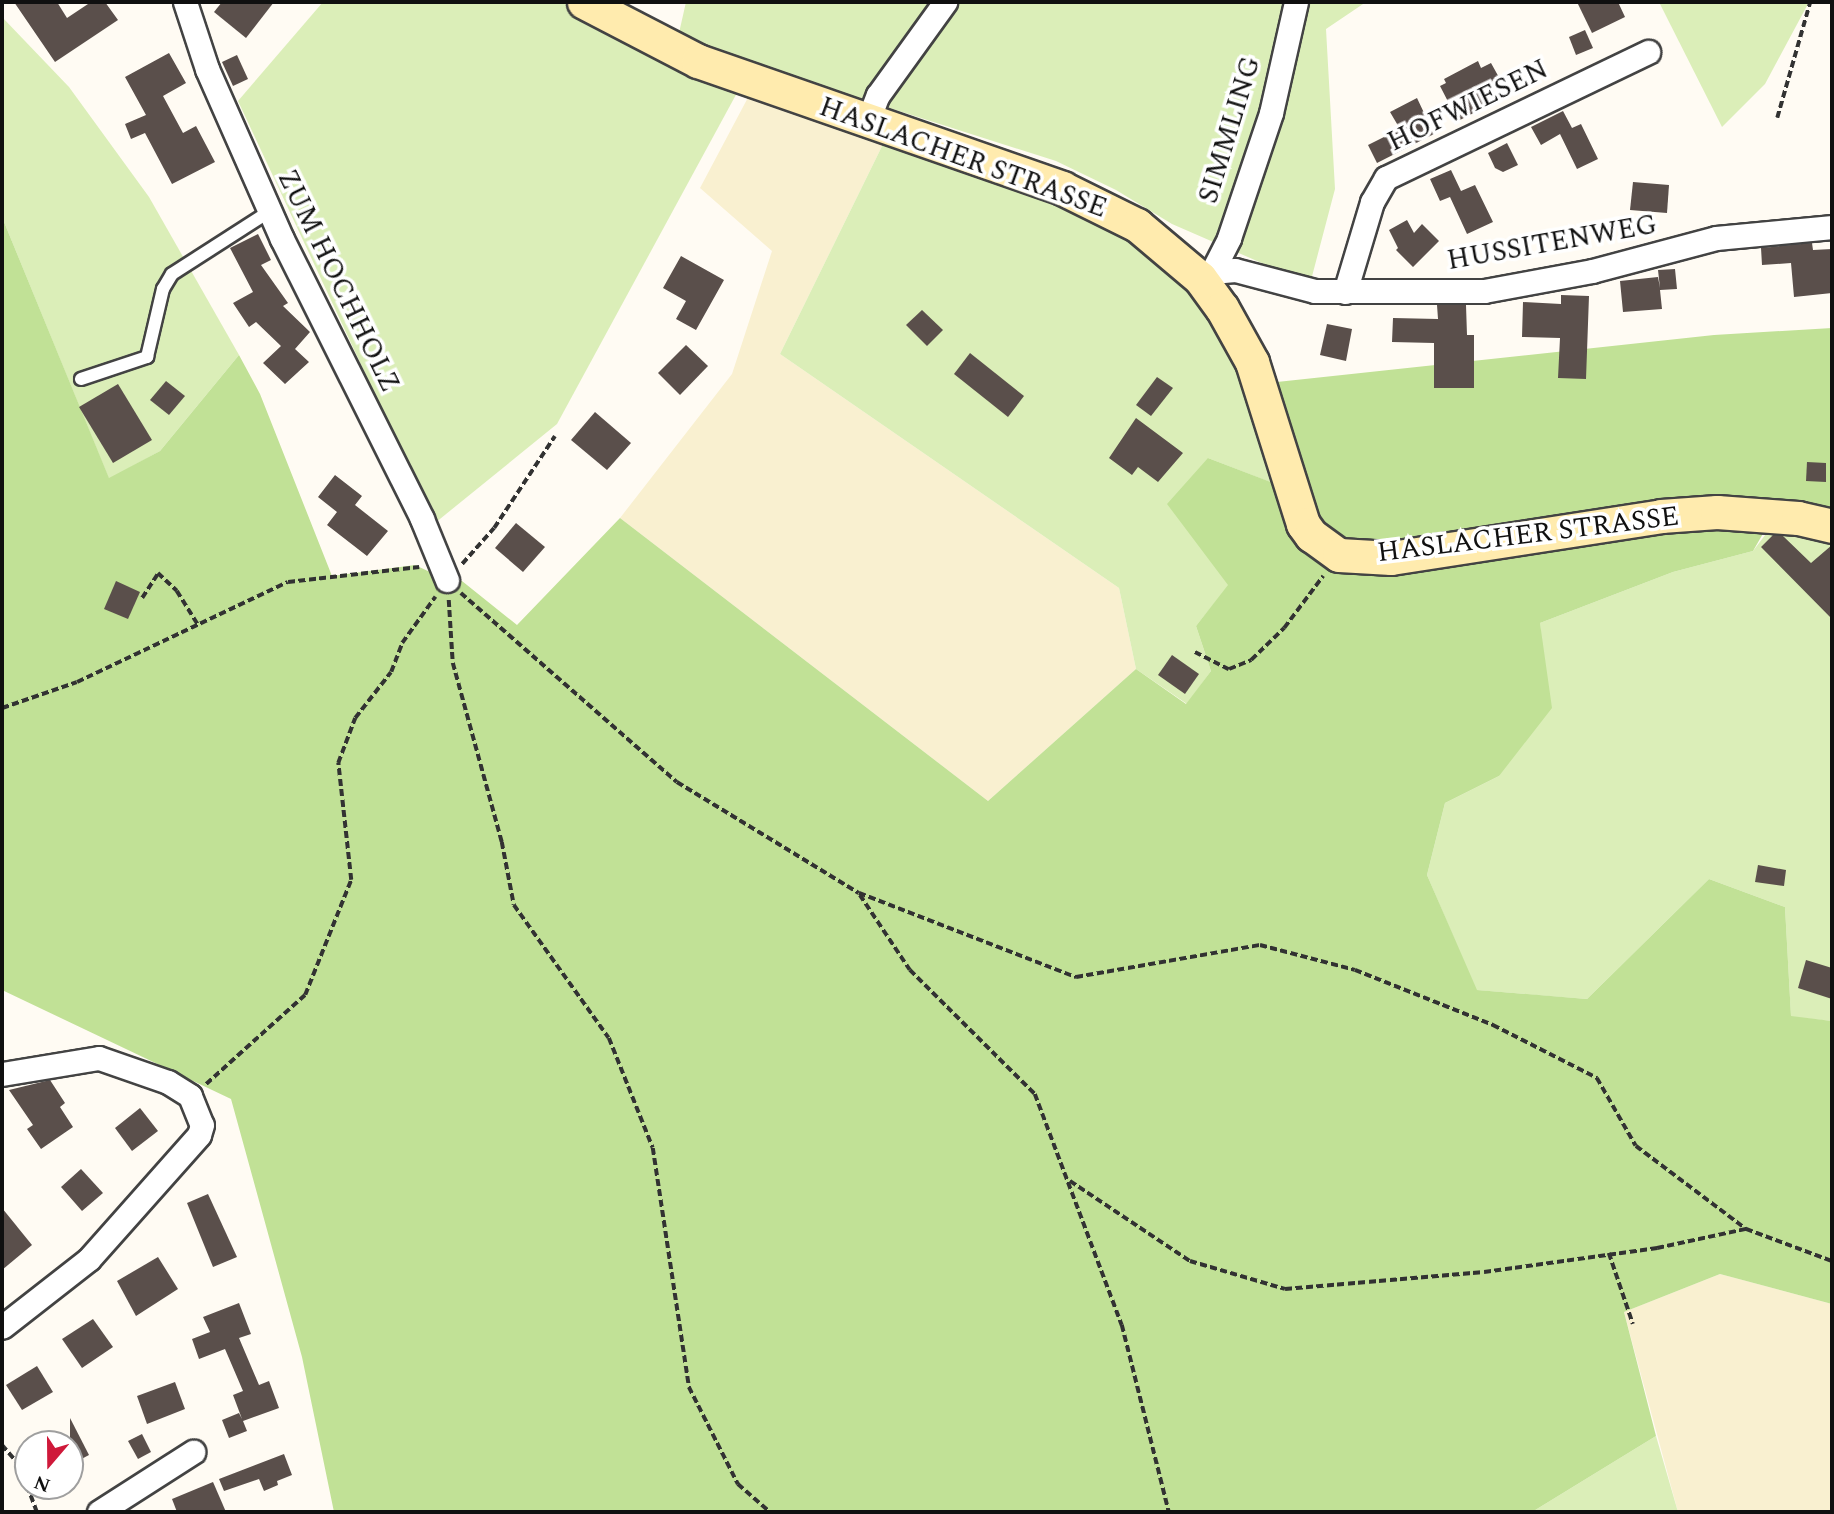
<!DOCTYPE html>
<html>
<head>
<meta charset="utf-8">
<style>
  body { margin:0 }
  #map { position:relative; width:1834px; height:1514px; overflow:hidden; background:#fffbf3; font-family:Spectral,serif }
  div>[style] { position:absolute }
  .farmland>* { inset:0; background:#f9f0d0 }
  .green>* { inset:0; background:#dbeeb8 }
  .forest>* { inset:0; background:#c1e196 }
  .building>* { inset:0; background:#5a4f4b }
  .path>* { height:3.5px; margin-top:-1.75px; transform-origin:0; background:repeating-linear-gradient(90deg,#323232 0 7px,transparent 0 10.5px) }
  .roads { filter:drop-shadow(2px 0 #434343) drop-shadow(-2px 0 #434343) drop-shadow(0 2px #434343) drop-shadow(0 -2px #434343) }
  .lane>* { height:12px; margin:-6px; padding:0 6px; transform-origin:6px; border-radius:6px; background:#fff }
  .street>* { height:23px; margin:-11.5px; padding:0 11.5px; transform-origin:11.5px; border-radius:11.5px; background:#fff }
  .secondary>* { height:33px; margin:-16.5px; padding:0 16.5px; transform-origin:16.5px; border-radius:16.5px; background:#ffebae }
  span { translate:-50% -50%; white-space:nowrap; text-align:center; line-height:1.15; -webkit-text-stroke:7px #fff; paint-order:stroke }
  .street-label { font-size:28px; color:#101010 }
  .frame { position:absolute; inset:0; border:4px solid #101010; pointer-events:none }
  .north { position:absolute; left:14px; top:1430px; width:70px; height:70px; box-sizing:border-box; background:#fff; border:2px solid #9f9f9f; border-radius:50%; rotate:200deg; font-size:19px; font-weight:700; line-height:28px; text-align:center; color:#101010 }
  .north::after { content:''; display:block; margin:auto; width:24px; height:32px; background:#cf193a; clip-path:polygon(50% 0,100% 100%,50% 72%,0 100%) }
</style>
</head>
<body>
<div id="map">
  <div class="farmland">
    <div style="clip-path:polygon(752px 90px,887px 136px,780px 354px,1119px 588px,1136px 669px,988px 801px,620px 518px,732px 374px,772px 251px,700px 188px)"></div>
    <div style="clip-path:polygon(1720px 1274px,1832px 1304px,1832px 1512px,1678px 1512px,1624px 1312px)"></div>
  </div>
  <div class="green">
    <div style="clip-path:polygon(323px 2px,565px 2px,738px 91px,557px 424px,435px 523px,238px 101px)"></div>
    <div style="clip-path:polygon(686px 2px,1366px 2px,1326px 29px,1335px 189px,1310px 284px,1172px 224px,1116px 190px,1056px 161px,733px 58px,679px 33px)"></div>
    <div style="clip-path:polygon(1659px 2px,1809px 2px,1765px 84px,1722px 127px)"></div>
    <div style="clip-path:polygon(2px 17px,69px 87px,149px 197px,239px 355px,160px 451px,109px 479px,2px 217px)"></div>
    <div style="clip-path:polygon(887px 136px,1110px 216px,1213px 312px,1288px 489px,1208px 458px,1229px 585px,1196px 626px,1211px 671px,1187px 704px,1136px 669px,1119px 588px,780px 354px)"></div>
    <div style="clip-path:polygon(1775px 522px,1832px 531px,1832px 1021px,1791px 1017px,1785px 907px,1709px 879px,1587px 999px,1476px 990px,1427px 875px,1445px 803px,1499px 776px,1542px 650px,1540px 623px,1673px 572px,1753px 551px)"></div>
    <div style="clip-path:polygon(1656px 1436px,1678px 1512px,1532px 1512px)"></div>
  </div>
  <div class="forest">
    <div style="clip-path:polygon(2px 217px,109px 478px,160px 451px,239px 355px,260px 394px,332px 576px,415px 565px,447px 580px,457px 577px,517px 625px,620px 518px,988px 801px,1136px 669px,1186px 704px,1211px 671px,1196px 626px,1228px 585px,1167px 504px,1208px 458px,1276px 484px,1310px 549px,1772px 518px,1753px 551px,1673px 572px,1540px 623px,1552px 708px,1499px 776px,1445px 803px,1427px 875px,1477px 990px,1587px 999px,1709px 879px,1785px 907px,1791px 1016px,1832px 1021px,1832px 1304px,1720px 1274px,1624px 1312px,1656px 1436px,1532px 1512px,334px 1512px,302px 1357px,231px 1099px,2px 990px)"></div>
    <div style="clip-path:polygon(1832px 328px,1832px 521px,1777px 506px,1378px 552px,1313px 532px,1259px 384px,1714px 335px)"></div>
  </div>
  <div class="building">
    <div style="clip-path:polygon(14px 2px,57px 2px,67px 18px,91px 2px,105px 2px,118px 20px,55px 62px)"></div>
    <div style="clip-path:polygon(222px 2px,274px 2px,246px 38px,214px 12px)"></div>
    <div style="clip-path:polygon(1577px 2px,1618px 2px,1625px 17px,1592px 33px)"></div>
    <div style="clip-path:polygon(1585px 30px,1593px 48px,1576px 55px,1569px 37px)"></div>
    <div style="clip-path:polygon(169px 53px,186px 83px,163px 96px,183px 133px,196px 126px,215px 162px,172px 184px,145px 133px,131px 139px,125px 124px,146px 115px,125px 77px)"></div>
    <div style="clip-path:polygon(237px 55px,248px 79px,233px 86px,222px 62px)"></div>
    <div style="clip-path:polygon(1478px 61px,1481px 68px,1491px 63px,1501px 81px,1491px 87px,1499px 100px,1458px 121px,1440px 86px,1446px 83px,1444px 79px)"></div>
    <div style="clip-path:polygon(1417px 98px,1434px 134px,1377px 163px,1368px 145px,1400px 129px,1390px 112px)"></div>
    <div style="clip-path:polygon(1563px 111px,1572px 128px,1581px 124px,1598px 159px,1577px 169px,1560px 134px,1541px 145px,1531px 127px)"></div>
    <div style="clip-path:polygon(1507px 143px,1518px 165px,1503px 172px,1495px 168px,1488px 153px)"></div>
    <div style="clip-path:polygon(1451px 170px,1461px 191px,1475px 185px,1493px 222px,1467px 234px,1450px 197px,1440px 201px,1430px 179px)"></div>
    <div style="clip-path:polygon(1633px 182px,1669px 185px,1667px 213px,1630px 210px)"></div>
    <div style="clip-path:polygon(1407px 220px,1414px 233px,1422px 224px,1439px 241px,1413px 267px,1396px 250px,1398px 248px,1389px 230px)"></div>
    <div style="clip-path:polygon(258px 234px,271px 260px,261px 265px,288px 303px,283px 306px,310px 332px,295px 349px,309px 362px,285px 384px,263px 363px,281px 346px,256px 322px,249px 327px,233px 303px,253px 292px,230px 248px)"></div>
    <div style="clip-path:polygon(1812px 243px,1813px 250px,1832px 249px,1832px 293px,1794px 297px,1791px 263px,1762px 265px,1761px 248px)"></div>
    <div style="clip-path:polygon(681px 256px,724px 280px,696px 330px,676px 319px,686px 301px,663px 288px)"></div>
    <div style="clip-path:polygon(1675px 269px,1677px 289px,1660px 290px,1662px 309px,1623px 312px,1620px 281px,1658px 277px,1660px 288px,1658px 270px)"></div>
    <div style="clip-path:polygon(1561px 295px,1589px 296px,1586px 379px,1558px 378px,1560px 338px,1522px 337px,1523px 302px,1561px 304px)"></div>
    <div style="clip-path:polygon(1437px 305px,1466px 305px,1467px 335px,1474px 335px,1474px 388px,1434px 388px,1434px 343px,1392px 342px,1393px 318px,1438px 319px)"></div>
    <div style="clip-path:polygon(922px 310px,943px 330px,927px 346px,906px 325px)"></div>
    <div style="clip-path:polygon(1327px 324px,1352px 329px,1346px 361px,1320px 355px)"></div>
    <div style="clip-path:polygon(686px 345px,708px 366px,680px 395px,658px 373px)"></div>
    <div style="clip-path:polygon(970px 353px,1024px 396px,1008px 417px,954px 374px)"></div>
    <div style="clip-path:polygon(1157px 377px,1173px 388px,1151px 416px,1136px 405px)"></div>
    <div style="clip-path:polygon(166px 381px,185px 396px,169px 415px,150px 400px)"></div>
    <div style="clip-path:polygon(118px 384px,152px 440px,113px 463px,79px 407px)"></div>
    <div style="clip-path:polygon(595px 412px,631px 443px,607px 470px,571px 440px)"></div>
    <div style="clip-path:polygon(1136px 418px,1183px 453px,1158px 482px,1138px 467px,1132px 475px,1109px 458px)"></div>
    <div style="clip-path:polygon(1807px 462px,1826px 463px,1826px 482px,1806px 481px)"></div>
    <div style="clip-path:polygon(335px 475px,362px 496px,355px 505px,388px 531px,367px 556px,327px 525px,337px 512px,318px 497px)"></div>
    <div style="clip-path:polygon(516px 523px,545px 547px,523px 572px,495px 548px)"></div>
    <div style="clip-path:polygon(1773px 535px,1783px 536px,1811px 563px,1832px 545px,1832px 619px,1761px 547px)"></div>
    <div style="clip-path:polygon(116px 581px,140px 592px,128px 619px,104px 609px)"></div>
    <div style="clip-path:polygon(1172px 655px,1199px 674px,1185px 694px,1158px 675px)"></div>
    <div style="clip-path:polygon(1758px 865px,1786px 870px,1784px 886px,1755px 882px)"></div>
    <div style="clip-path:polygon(1806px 960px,1832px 968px,1832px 999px,1798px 988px)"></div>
    <div style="clip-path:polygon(50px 1080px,65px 1103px,60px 1107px,73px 1127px,41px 1149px,27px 1129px,33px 1125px,9px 1090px)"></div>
    <div style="clip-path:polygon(140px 1108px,158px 1131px,132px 1151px,115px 1128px)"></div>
    <div style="clip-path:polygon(81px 1169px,103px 1193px,82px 1211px,61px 1187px)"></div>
    <div style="clip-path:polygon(208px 1194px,237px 1257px,213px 1267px,187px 1203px)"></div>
    <div style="clip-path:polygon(2px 1208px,32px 1245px,2px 1270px)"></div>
    <div style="clip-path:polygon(158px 1257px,178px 1289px,136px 1316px,117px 1281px)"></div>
    <div style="clip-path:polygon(239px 1303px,251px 1334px,239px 1338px,259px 1385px,269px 1381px,279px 1408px,243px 1421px,247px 1431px,229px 1438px,222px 1420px,239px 1413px,242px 1419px,233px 1395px,243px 1391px,225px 1349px,199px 1359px,192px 1339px,210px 1332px,203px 1317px)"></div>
    <div style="clip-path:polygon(93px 1319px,113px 1347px,82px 1368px,62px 1339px)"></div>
    <div style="clip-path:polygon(37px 1366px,53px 1392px,22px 1410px,6px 1385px)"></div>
    <div style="clip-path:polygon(175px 1382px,185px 1409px,147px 1424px,137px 1396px)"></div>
    <div style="clip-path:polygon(70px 1418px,89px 1455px,70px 1465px)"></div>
    <div style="clip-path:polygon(142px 1434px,151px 1452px,138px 1459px,128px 1441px)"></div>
    <div style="clip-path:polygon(284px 1454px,292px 1475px,277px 1481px,278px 1485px,264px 1491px,259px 1479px,224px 1491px,219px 1479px)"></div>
    <div style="clip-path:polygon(213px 1482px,226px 1512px,177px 1512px,172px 1499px)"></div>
  </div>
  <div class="path">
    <div style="left:1777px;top:118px;width:121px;rotate:-74.1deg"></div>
    <div style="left:462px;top:564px;width:48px;rotate:-48.4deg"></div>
    <div style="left:494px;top:528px;width:110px;rotate:-56.5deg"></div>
    <div style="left:461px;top:593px;width:287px;rotate:41.2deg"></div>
    <div style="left:677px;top:782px;width:213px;rotate:31.4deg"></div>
    <div style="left:859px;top:893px;width:233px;rotate:21.2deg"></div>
    <div style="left:1076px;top:977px;width:187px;rotate:-9.9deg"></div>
    <div style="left:1260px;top:945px;width:98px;rotate:14.7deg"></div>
    <div style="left:1355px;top:970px;width:149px;rotate:21.7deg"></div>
    <div style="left:1493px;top:1025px;width:117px;rotate:27deg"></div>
    <div style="left:1597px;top:1078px;width:78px;rotate:60.2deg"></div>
    <div style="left:1636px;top:1146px;width:138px;rotate:37deg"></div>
    <div style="left:1746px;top:1229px;width:92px;rotate:20.4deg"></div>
    <div style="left:142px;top:598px;width:30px;rotate:-57deg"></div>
    <div style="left:158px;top:573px;width:26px;rotate:43deg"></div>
    <div style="left:177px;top:591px;width:39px;rotate:58deg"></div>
    <div style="left:449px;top:600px;width:63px;rotate:86.4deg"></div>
    <div style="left:453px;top:663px;width:186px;rotate:74.7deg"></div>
    <div style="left:502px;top:842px;width:64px;rotate:79.2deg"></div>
    <div style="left:514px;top:905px;width:163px;rotate:54.5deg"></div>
    <div style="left:609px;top:1038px;width:118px;rotate:68.2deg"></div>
    <div style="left:653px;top:1148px;width:242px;rotate:81.4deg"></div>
    <div style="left:689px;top:1387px;width:109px;rotate:63.2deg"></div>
    <div style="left:738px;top:1484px;width:43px;rotate:41.2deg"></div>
    <div style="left:1195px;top:652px;width:38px;rotate:27deg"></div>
    <div style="left:1229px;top:669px;width:24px;rotate:-22deg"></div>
    <div style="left:1251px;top:660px;width:46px;rotate:-44.1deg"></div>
    <div style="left:1284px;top:628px;width:65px;rotate:-53.1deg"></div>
    <div style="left:2px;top:708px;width:79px;rotate:-19.1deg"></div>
    <div style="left:77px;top:682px;width:233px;rotate:-25.4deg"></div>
    <div style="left:288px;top:582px;width:132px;rotate:-6.5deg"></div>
    <div style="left:860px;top:895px;width:90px;rotate:56.3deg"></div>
    <div style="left:910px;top:970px;width:176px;rotate:44.8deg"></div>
    <div style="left:1035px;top:1094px;width:247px;rotate:69.4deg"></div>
    <div style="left:1122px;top:1325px;width:193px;rotate:75.9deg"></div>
    <div style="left:206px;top:1084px;width:133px;rotate:-42deg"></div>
    <div style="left:305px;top:995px;width:124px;rotate:-68.2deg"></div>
    <div style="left:351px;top:880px;width:118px;rotate:-96.3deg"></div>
    <div style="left:338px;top:763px;width:48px;rotate:-69.3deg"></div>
    <div style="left:355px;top:718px;width:58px;rotate:-52deg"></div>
    <div style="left:391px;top:672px;width:31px;rotate:-69deg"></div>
    <div style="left:402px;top:643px;width:57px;rotate:-54.3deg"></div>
    <div style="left:1070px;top:1181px;width:144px;rotate:33.7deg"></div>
    <div style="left:1190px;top:1261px;width:99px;rotate:16.4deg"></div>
    <div style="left:1285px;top:1289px;width:200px;rotate:-4.9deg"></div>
    <div style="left:1484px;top:1272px;width:175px;rotate:-7.9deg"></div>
    <div style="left:1657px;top:1248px;width:91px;rotate:-12.1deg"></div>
    <div style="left:1609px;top:1253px;width:75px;rotate:71.3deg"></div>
    <div style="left:2px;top:1445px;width:28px;rotate:49deg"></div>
    <div style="left:20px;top:1466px;width:49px;rotate:69.7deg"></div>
  </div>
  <div class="roads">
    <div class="lane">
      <div style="left:81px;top:379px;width:70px;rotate:-18.4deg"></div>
      <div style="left:147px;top:357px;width:70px;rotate:-76.8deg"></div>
      <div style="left:163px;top:289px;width:17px;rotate:-59deg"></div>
      <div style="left:172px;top:274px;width:117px;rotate:-32.7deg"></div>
    </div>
    <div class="street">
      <div style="left:185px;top:2px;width:71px;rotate:71.8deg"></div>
      <div style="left:207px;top:69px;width:186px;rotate:66.2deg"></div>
      <div style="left:282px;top:239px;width:313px;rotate:63.4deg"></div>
      <div style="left:422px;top:519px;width:66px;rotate:67.7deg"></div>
      <div style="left:867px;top:123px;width:30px;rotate:-69deg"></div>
      <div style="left:878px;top:95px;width:115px;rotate:-54.2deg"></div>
      <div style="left:1212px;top:272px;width:38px;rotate:-63deg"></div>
      <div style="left:1229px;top:238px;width:132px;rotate:-71.4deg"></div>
      <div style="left:1271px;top:113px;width:114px;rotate:-77.3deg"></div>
      <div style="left:1200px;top:278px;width:13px;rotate:-27deg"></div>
      <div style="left:1212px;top:272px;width:23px;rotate:-5deg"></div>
      <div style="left:1235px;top:270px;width:83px;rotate:14.7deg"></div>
      <div style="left:1315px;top:291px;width:169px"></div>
      <div style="left:1484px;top:291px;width:110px;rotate:-10.5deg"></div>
      <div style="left:1592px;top:271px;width:128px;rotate:-14.9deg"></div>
      <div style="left:1716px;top:238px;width:117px;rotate:-5.4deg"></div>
      <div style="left:1345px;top:292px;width:94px;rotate:-73.3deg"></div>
      <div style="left:1372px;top:202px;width:28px;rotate:-60deg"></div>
      <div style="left:1386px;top:178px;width:291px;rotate:-25.7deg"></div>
      <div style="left:2px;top:1074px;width:98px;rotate:-9.4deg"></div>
      <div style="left:99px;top:1058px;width:73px;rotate:19.2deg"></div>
      <div style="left:168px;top:1082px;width:26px;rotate:32deg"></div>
      <div style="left:190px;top:1096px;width:31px;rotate:68deg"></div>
      <div style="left:202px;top:1125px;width:10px;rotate:107deg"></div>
      <div style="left:199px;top:1135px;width:166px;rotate:131.6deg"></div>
      <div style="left:89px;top:1259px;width:110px;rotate:142deg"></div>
      <div style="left:99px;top:1512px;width:112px;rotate:-32.6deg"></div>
    </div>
    <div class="secondary">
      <div style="left:584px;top:2px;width:128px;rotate:27.4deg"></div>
      <div style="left:698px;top:61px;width:386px;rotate:19.2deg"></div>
      <div style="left:1062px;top:188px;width:84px;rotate:26.3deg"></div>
      <div style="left:1137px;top:225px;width:82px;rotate:40.1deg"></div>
      <div style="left:1200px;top:278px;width:37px;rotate:54deg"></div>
      <div style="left:1222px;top:308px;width:62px;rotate:60.9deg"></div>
      <div style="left:1252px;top:362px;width:170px;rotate:72.5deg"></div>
      <div style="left:1303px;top:524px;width:14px;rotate:54deg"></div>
      <div style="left:1311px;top:535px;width:34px;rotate:36deg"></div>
      <div style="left:1339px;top:555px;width:52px;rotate:3.3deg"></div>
      <div style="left:1391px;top:558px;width:273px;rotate:-8.8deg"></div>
      <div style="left:1661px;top:516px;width:56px;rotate:-4.1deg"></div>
      <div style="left:1717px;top:512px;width:81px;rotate:4.2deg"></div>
      <div style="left:1798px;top:518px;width:35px;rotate:13deg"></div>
    </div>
  </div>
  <div class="street-label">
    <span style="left:1468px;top:106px;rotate:-26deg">HOFWIESEN</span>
    <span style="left:1230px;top:130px;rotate:-73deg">SIMMLING</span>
    <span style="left:963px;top:158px;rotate:20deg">HASLACHER STRASSE</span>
    <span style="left:1552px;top:243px;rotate:-10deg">HUSSITENWEG</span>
    <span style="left:338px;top:281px;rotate:64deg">ZUM HOCHHOLZ</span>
    <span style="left:1528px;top:535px;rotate:-7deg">HASLACHER STRASSE</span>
  </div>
  <div class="frame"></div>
  <div class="north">N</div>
</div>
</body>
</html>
